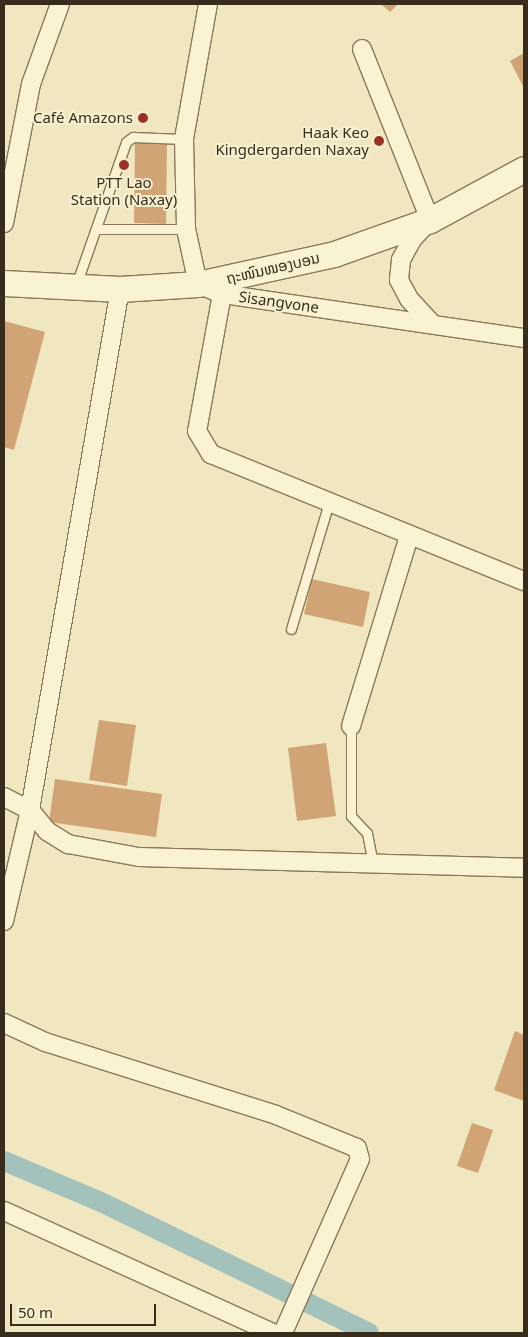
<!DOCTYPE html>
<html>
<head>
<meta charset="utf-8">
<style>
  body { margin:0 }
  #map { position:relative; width:528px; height:1337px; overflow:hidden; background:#f0e7c0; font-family:Georgia,"Noto Sans Lao",serif }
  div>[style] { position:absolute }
  .canal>* { height:20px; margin:-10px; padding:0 10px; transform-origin:10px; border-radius:10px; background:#a3c2bc }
  .building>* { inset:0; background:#d0a474 }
  .roads { filter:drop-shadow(1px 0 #897857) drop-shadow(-1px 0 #897857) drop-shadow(0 1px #897857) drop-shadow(0 -1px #897857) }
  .lane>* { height:9px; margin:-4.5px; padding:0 4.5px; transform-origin:4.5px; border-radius:4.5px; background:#faf3d3 }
  .street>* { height:18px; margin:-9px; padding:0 9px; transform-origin:9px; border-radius:9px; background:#faf3d3 }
  .secondary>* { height:25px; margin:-12.5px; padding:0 12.5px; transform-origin:12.5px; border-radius:12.5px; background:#faf3d3 }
  .dots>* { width:14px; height:14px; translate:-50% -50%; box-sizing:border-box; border:2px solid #f7f0d0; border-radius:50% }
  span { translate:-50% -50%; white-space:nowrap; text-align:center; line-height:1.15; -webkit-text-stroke:4px #f7f0d0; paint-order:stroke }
  .poi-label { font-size:15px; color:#382d1c }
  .right { translate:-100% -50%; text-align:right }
  .street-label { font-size:15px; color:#382d1c }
  .frame { position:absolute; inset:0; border:5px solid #382d1c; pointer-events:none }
  .scale { position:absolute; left:10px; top:1304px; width:146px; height:22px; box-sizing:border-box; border:2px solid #382d1c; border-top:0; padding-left:6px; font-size:15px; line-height:18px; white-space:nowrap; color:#382d1c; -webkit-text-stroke:4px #f7f0d0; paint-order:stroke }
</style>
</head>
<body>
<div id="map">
  <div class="canal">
    <div style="left:4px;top:1161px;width:105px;rotate:22.9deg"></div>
    <div style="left:101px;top:1202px;width:298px;rotate:26deg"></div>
  </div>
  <div class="building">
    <div style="clip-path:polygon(381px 4px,398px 4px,390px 12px)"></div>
    <div style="clip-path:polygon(524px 53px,524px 88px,510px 61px)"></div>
    <div style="clip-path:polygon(135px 142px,167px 142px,166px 224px,134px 223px)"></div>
    <div style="clip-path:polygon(4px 321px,45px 332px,14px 450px,4px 447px)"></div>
    <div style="clip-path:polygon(312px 579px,370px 592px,363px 627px,304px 614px)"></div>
    <div style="clip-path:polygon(99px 720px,136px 725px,127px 786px,89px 780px)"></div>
    <div style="clip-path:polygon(326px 743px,336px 816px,297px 821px,288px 748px)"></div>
    <div style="clip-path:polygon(55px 779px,162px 794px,156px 837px,49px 822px)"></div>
    <div style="clip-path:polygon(515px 1031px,524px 1035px,524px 1101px,494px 1090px)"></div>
    <div style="clip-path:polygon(472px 1123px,493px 1130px,478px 1173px,457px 1166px)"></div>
  </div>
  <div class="roads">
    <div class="lane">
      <div style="left:98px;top:229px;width:88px"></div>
      <div style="left:76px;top:285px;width:151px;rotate:-70.7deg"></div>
      <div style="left:126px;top:142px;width:9px;rotate:-36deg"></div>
      <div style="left:133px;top:137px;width:51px;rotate:2.2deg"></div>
      <div style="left:291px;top:629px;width:133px;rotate:-73.3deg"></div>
      <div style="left:351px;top:726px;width:90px;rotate:90deg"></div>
      <div style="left:351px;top:816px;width:23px;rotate:47deg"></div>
      <div style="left:367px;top:833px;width:32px;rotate:79deg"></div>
    </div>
    <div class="street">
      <div style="left:208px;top:4px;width:137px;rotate:100.1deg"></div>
      <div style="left:184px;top:139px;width:90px;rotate:88.7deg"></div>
      <div style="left:186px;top:229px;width:56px;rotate:77.7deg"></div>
      <div style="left:198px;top:284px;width:26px;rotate:23deg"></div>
      <div style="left:222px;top:294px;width:305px;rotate:8.3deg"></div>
      <div style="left:362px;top:49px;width:184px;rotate:68.3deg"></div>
      <div style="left:430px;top:220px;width:25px;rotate:133deg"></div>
      <div style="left:413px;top:238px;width:25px;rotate:119deg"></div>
      <div style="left:401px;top:260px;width:20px;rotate:96deg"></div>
      <div style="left:399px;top:280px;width:21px;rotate:62deg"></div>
      <div style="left:409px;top:299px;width:34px;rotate:47deg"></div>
      <div style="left:4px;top:223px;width:142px;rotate:-79deg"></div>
      <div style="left:31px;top:84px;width:85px;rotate:-70.1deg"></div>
      <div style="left:222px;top:294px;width:139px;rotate:100.3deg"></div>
      <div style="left:197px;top:431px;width:27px;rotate:59deg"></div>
      <div style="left:211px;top:454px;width:338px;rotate:22.1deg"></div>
      <div style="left:351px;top:726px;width:199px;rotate:-73deg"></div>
      <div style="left:4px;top:797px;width:29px;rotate:27deg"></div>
      <div style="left:30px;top:810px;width:27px;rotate:51deg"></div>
      <div style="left:47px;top:831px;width:25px;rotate:32deg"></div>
      <div style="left:68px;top:844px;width:72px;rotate:10.4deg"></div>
      <div style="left:139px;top:857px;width:385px;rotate:1.6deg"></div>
      <div style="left:4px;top:921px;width:114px;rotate:-76.8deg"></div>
      <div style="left:30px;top:810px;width:529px;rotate:-80.2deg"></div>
      <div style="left:4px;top:1023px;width:45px;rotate:24.9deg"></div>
      <div style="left:45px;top:1042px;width:242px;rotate:17.5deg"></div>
      <div style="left:276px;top:1115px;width:87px;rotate:22.2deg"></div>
      <div style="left:357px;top:1148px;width:11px;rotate:75deg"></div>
      <div style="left:360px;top:1159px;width:190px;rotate:113.9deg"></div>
      <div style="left:4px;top:1211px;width:295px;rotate:24.4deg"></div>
    </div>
    <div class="secondary">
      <div style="left:4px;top:283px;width:116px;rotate:3deg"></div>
      <div style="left:120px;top:289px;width:78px;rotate:-3.7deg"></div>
      <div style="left:198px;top:284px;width:139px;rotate:-12.4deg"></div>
      <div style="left:334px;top:254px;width:102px;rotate:-19.5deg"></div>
      <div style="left:430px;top:220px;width:107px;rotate:-28.5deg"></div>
    </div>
  </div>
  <div class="dots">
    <div style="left:143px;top:118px;background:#9b3125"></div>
    <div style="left:379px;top:141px;background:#9b3125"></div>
    <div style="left:124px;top:165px;background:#9b3125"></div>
  </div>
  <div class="poi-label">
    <span class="right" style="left:133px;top:118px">Café Amazons</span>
    <span class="right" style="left:369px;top:141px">Haak Keo<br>Kingdergarden Naxay</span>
    <span style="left:124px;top:191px">PTT Lao<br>Station (Naxay)</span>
  </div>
  <div class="street-label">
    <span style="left:273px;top:268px;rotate:-13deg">ຖະໜົນໜອງບອນ</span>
    <span style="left:279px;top:302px;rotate:8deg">Sisangvone</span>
  </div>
  <div class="frame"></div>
  <div class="scale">50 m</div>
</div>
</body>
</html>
